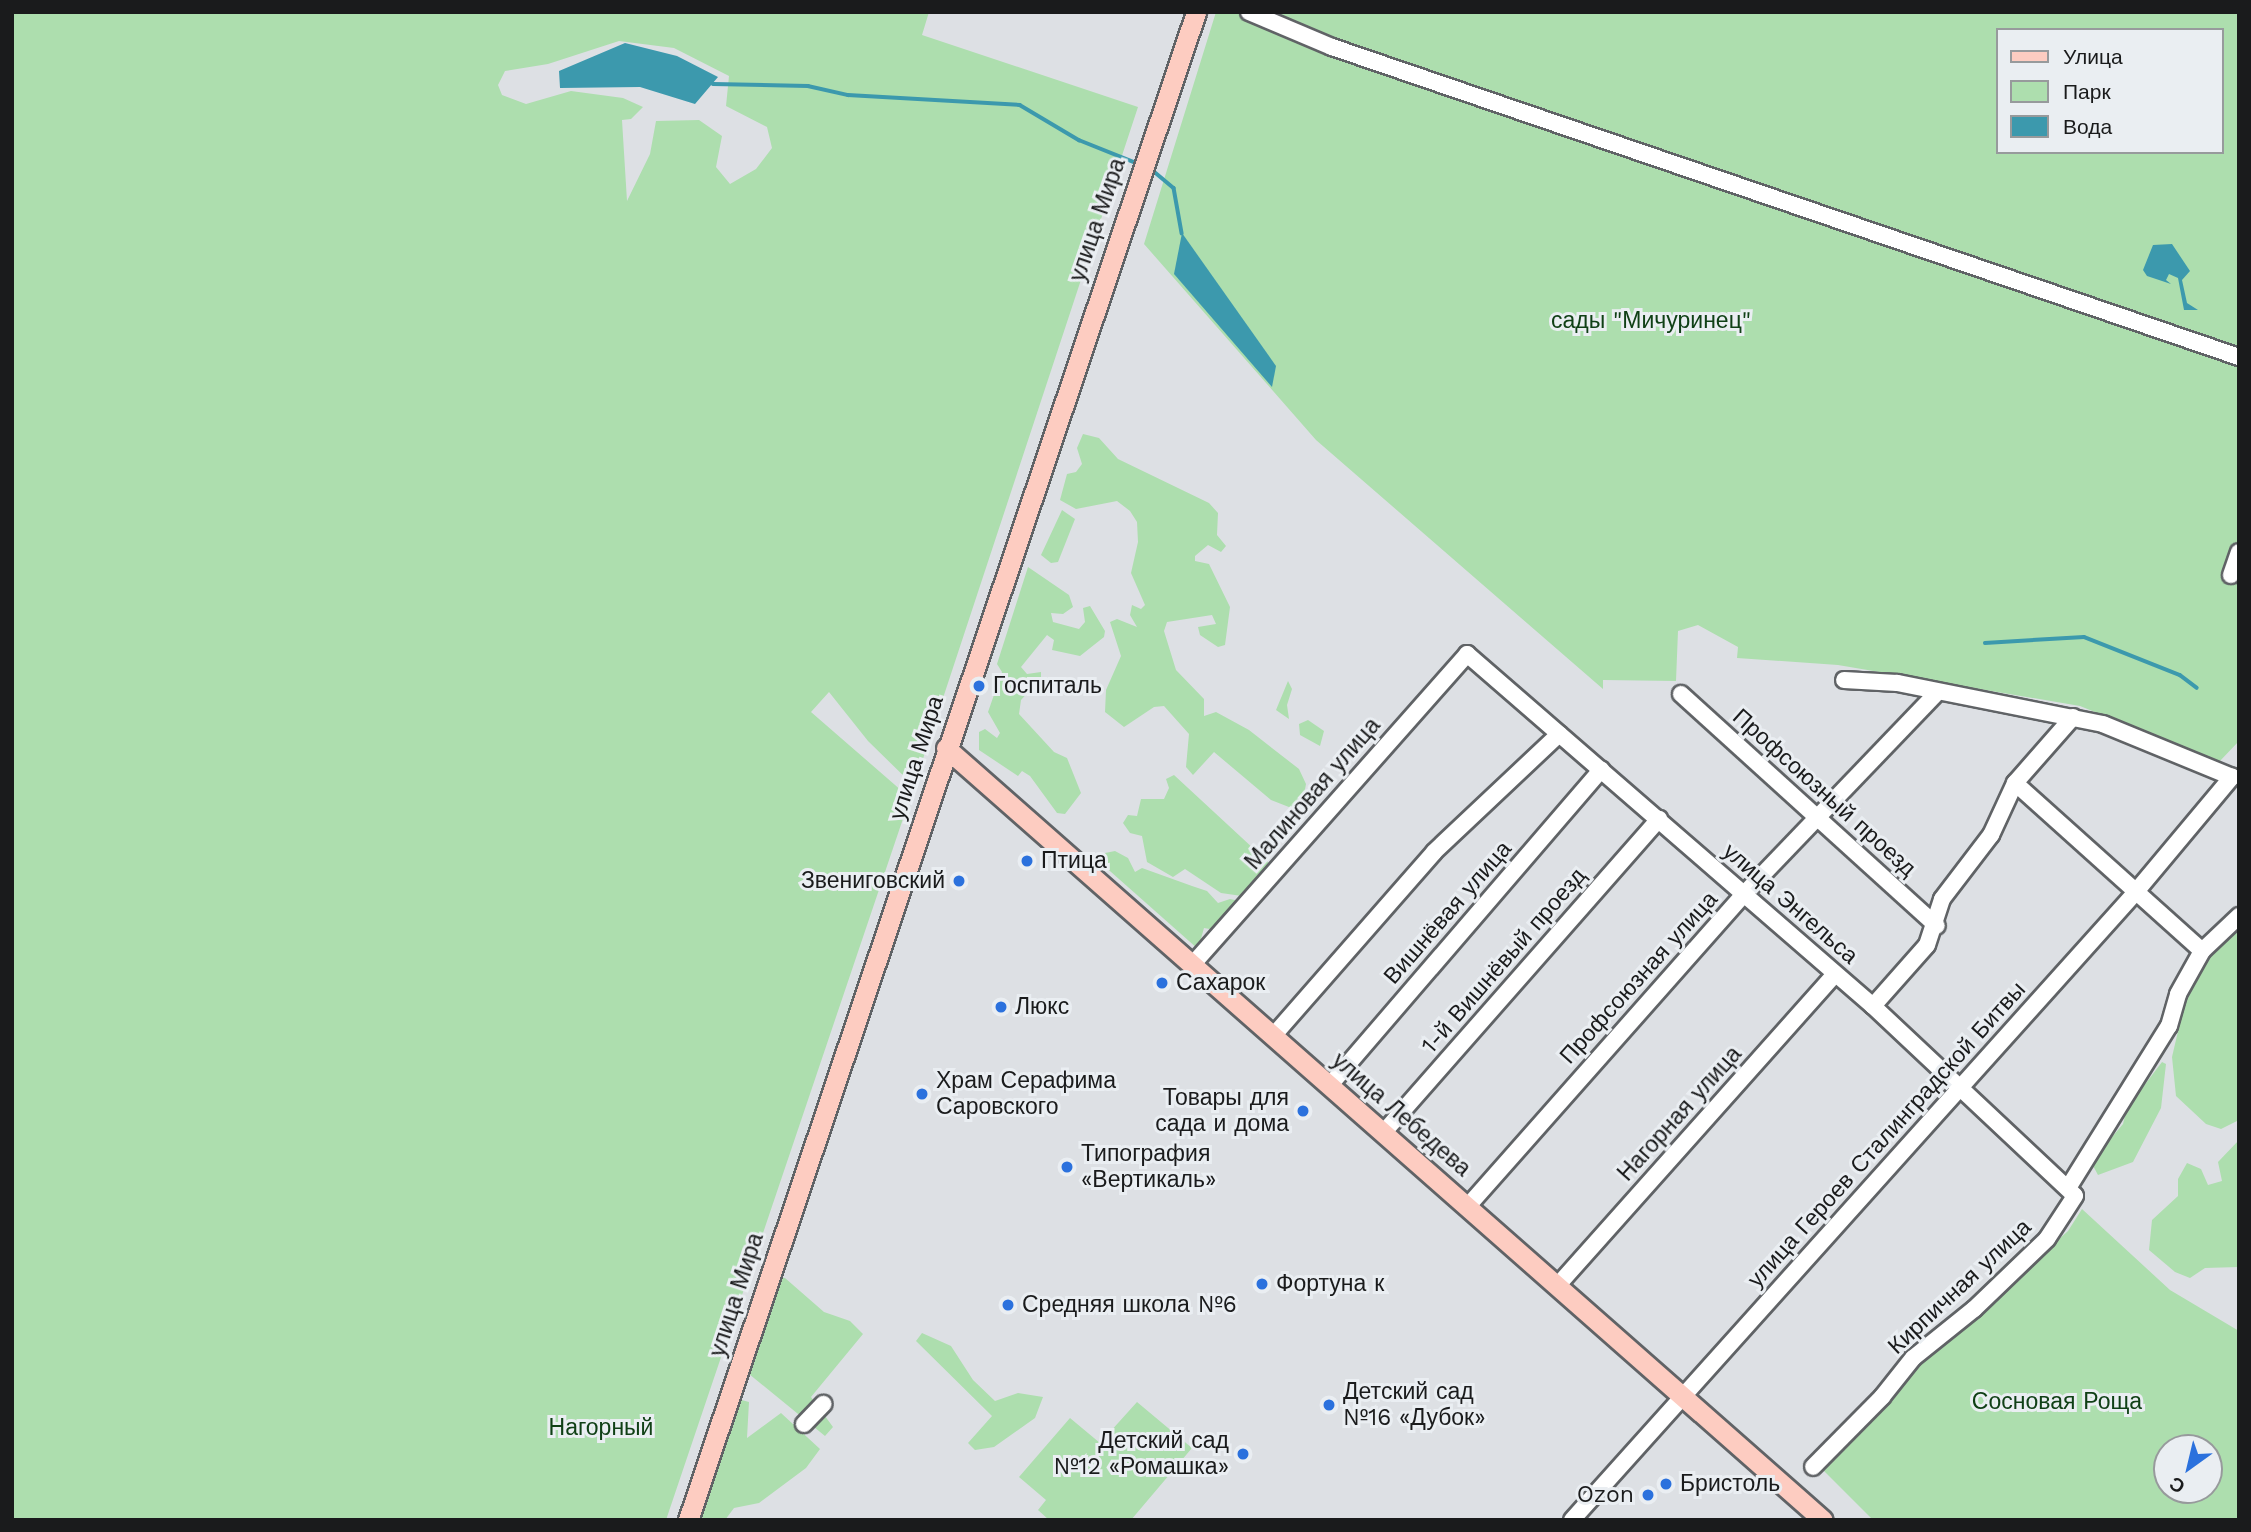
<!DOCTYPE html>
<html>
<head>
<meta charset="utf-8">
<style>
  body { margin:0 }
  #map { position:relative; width:2251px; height:1532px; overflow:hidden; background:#dde0e4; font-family:"Work Sans",sans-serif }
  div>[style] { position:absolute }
  .green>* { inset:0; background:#addeae }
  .water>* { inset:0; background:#3c99ad }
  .stream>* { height:3.5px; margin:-1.75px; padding:0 1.75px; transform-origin:1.75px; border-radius:1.75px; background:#3c99ad }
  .roads { filter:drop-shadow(2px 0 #606366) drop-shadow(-2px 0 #606366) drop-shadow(0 2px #606366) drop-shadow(0 -2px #606366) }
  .minor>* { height:16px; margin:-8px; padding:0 8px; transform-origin:8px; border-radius:8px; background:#fff }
  .major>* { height:19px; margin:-9.5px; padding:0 9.5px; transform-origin:9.5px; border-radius:9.5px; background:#fdccc1 }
  .dots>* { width:19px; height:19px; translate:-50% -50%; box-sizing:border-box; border:4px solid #eaeef2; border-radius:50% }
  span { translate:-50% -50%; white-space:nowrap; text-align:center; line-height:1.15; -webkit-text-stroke:6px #eaeef2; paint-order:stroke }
  .street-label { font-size:23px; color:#1a1b1c }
  .park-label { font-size:23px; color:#104016 }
  .poi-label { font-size:23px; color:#1a1b1c }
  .left { translate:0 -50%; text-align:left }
  .right { translate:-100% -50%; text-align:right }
  .frame { position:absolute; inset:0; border:14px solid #1a1b1c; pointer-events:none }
  .legend { position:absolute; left:1996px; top:28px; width:228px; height:126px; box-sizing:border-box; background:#eaeef2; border:2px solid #979a9c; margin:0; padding:9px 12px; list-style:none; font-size:21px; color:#1a1b1c }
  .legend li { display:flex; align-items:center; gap:14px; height:35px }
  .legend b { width:35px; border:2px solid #979a9c }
  .north { position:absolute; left:2153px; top:1434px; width:70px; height:70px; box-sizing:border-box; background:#eaeef2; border:2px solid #979a9c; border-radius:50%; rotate:214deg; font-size:19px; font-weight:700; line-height:28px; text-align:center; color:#1a1b1c }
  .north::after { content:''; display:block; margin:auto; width:24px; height:32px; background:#2b71dd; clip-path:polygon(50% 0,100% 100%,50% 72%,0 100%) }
</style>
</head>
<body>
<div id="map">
  <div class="green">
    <div style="clip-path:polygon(evenodd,12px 12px,929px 12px,922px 35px,1138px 107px,914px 786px,868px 741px,829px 692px,811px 712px,910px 798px,666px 1520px,12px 1520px,12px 12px,619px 41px,674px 48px,729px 76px,726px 106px,767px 127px,772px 148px,756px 169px,730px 184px,716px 167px,722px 136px,699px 120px,656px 121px,650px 154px,627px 201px,622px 120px,631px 119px,643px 107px,623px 98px,571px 91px,526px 104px,502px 95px,498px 85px,505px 71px,548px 64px,619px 41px)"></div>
    <div style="clip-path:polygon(evenodd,1216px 12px,2239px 12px,2239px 741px,2219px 762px,2080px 706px,1838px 665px,1737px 658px,1738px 647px,1698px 625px,1678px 631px,1676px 681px,1603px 680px,1603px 689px,1316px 440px,1144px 244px,1216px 12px,1997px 30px,2221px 30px,2221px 152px,1997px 152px,1997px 30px)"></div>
    <div style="clip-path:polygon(1083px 434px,1099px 438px,1118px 459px,1209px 503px,1218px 513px,1217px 535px,1226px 546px,1221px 552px,1208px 545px,1195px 556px,1195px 561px,1209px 564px,1230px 607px,1225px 645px,1218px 647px,1200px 635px,1198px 627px,1216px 624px,1212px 615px,1167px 622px,1164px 631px,1176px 670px,1204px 699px,1204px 716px,1216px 712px,1249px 730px,1299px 769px,1306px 784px,1303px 800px,1294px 809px,1271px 800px,1214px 752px,1193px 775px,1186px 767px,1189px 734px,1164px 706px,1154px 707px,1124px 727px,1105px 712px,1106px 690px,1121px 656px,1110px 622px,1117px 619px,1137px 627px,1130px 615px,1132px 605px,1141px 609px,1145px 605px,1131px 573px,1138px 542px,1137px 522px,1130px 511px,1117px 501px,1076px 509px,1060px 500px,1067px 474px,1076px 472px,1082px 464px,1077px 448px)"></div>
    <div style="clip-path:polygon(1062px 510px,1075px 519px,1058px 562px,1051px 563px,1041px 555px)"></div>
    <div style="clip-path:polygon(1028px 567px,1069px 595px,1073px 607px,1063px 614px,1051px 613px,1053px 622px,1079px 629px,1085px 622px,1083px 608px,1090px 606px,1105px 631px,1104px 637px,1080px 656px,1052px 650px,1054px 640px,1047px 635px,1021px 667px,1027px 674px,1041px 672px,1041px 678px,1021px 700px,1019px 714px,1054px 752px,1067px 758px,1081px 793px,1065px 814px,1057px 813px,1030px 776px,1022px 771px,1018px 776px,979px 750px,979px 732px,985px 729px,997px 738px,1000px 733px,988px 712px,1002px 672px,997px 664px)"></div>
    <div style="clip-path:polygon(1288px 681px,1292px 689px,1287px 705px,1289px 719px,1276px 710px)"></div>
    <div style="clip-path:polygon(1308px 720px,1324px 731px,1320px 746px,1300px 735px,1299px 724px)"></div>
    <div style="clip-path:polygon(1174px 775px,1268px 862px,1267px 872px,1242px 896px,1221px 893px,1185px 869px,1173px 877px,1147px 862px,1142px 836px,1130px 833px,1123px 823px,1128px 815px,1137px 816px,1141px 799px,1164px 799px,1169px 788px,1166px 779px)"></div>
    <div style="clip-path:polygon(1115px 851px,1128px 858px,1135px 872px,1142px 868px,1192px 886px,1207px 891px,1218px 903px,1230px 899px,1244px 902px,1215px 930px,1204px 928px,1198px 949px,1102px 864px,1105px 853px)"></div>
    <div style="clip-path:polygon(2239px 913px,2239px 1120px,2221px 1129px,2206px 1124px,2176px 1096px,2172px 1057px,2189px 984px)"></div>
    <div style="clip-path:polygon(2162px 1062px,2166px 1064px,2161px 1108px,2133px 1162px,2098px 1175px,2091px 1162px,2123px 1124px,2127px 1108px)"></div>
    <div style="clip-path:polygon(2239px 1140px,2239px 1267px,2205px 1268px,2190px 1278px,2175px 1272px,2149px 1250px,2152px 1220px,2178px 1196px,2178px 1179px,2187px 1163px,2201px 1169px,2208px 1185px,2222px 1181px,2218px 1162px)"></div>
    <div style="clip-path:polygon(evenodd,2082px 1209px,2170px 1290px,2239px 1331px,2239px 1520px,1873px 1520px,1820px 1467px,1923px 1362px,2068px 1231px,2082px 1209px,2167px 1448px,2209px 1448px,2209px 1490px,2167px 1490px,2167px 1448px)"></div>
    <div style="clip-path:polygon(774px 1276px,785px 1278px,824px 1312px,850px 1321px,863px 1334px,811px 1397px,833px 1427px,825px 1436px,749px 1374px,745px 1352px)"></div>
    <div style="clip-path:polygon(922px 1333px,951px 1346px,973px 1380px,995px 1401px,1018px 1393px,1043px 1397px,1035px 1418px,994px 1447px,975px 1450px,968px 1443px,992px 1416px,916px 1341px)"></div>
    <div style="clip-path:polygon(738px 1399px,749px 1402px,747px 1438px,781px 1413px,820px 1449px,806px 1468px,759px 1503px,734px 1508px,725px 1520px,700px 1520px)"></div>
    <div style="clip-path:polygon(1137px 1402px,1192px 1448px,1131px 1520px,1049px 1520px,1038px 1510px,1046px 1500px,1019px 1477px,1070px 1418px,1100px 1443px)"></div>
  </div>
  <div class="water">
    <div style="clip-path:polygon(625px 43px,677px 56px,718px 77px,695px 104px,640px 87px,560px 88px,559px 71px)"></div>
    <div style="clip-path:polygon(1182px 233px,1276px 366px,1272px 387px,1174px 274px)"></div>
    <div style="clip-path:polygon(2172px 244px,2190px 271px,2182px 280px,2187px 303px,2198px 310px,2184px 310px,2178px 278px,2169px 274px,2166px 280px,2171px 284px,2147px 276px,2143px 270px,2153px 245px)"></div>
  </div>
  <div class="stream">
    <div style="left:713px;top:84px;width:95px;rotate:1.2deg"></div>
    <div style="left:808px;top:86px;width:41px;rotate:12.7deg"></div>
    <div style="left:848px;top:95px;width:172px;rotate:3.3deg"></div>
    <div style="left:1020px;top:105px;width:69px;rotate:30.7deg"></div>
    <div style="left:1079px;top:140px;width:65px;rotate:21.8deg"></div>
    <div style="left:1150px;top:168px;width:31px;rotate:40deg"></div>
    <div style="left:1174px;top:188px;width:46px;rotate:79.9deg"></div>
    <div style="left:1985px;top:643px;width:99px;rotate:-3.5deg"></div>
    <div style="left:2084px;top:637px;width:103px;rotate:21.6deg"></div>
    <div style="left:2180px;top:675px;width:21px;rotate:37deg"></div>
  </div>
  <div class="roads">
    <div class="minor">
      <div style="left:1249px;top:12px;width:90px;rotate:22.9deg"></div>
      <div style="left:1332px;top:47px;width:959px;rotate:18.87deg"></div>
      <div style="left:2231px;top:575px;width:24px;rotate:-71deg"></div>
      <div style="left:1681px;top:694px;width:345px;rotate:42.2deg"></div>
      <div style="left:2015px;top:783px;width:251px;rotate:41.9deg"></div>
      <div style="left:1193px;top:964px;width:414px;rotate:-48.5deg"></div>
      <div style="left:1467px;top:654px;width:537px;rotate:40.93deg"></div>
      <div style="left:1873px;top:1006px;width:277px;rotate:43.2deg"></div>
      <div style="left:2075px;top:1196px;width:51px;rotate:123.1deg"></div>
      <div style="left:2047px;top:1239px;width:101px;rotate:136.2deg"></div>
      <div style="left:1974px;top:1309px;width:78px;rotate:141.2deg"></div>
      <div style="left:1913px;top:1358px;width:50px;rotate:128.5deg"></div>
      <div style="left:1882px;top:1397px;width:98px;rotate:134.6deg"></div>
      <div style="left:1873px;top:1006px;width:81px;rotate:-48.5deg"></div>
      <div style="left:1927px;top:945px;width:48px;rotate:-71.9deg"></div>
      <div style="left:1942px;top:899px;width:81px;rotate:-52.6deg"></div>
      <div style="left:1991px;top:835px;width:57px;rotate:-65.2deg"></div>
      <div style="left:2015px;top:783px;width:88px;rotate:-48.7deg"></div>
      <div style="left:1274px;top:1035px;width:243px;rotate:-48.8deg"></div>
      <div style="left:1434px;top:852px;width:172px;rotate:-43.3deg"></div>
      <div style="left:1330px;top:1085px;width:416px;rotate:-49.3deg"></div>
      <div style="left:1384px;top:1132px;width:417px;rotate:-48.7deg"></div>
      <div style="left:2068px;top:1188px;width:191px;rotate:-58.1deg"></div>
      <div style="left:2169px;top:1026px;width:33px;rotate:-74deg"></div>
      <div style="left:2178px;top:994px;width:49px;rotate:-60.8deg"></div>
      <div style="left:2202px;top:951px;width:51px;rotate:-43.4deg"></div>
      <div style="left:1468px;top:1206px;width:417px;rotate:-48.5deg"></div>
      <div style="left:1744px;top:894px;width:277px;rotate:-46.2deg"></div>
      <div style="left:1558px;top:1285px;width:416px;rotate:-48.3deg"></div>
      <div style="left:804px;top:1424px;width:28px;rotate:-46deg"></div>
      <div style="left:1572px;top:1520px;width:841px;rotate:-48.08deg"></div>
      <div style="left:2134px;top:894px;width:153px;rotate:-50.1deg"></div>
      <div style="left:2232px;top:777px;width:139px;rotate:-157.7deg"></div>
      <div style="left:2103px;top:724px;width:210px;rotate:-168.7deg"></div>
      <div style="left:1897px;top:683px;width:53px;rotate:-176.8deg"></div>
    </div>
    <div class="major">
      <div style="left:946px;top:748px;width:1168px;rotate:41.36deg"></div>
      <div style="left:688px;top:1520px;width:1591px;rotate:-71.38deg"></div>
    </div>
  </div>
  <div class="dots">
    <div style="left:979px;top:686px;background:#2b71dd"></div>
    <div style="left:1027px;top:861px;background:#2b71dd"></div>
    <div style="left:959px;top:881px;background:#2b71dd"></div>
    <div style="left:1162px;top:983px;background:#2b71dd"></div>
    <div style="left:1001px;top:1007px;background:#2b71dd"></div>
    <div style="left:922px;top:1094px;background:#2b71dd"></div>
    <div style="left:1303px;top:1111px;background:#2b71dd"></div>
    <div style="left:1067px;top:1167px;background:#2b71dd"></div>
    <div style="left:1262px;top:1284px;background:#2b71dd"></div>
    <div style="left:1008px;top:1305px;background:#2b71dd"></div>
    <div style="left:1329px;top:1405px;background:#2b71dd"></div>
    <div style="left:1243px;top:1454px;background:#2b71dd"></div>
    <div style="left:1666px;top:1484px;background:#2b71dd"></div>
    <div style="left:1648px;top:1495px;background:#2b71dd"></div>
  </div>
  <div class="street-label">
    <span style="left:1098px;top:220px;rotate:-71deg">улица Мира</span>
    <span style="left:917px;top:758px;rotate:-72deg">улица Мира</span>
    <span style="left:1824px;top:793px;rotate:42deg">Профсоюзный проезд</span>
    <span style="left:1313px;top:794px;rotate:-49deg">Малиновая улица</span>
    <span style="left:1790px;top:904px;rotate:41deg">улица Энгельса</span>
    <span style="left:1448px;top:913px;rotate:-49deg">Вишнёвая улица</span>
    <span style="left:1504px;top:961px;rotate:-49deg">1-й Вишнёвый проезд</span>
    <span style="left:1639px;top:978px;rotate:-48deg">Профсоюзная улица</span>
    <span style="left:1680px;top:1114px;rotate:-48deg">Нагорная улица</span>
    <span style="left:1401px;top:1115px;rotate:41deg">улица Лебедева</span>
    <span style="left:1887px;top:1135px;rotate:-48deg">улица Героев Сталинградской Битвы</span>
    <span style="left:1960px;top:1287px;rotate:-43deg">Кирпичная улица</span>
    <span style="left:737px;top:1295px;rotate:-72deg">улица Мира</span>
  </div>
  <div class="park-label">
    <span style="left:1651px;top:321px">сады "Мичуринец"</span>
    <span style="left:2057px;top:1402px">Сосновая Роща</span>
    <span style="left:601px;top:1428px">Нагорный</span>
  </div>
  <div class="poi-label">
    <span class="left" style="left:993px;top:686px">Госпиталь</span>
    <span class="left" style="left:1041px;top:861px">Птица</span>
    <span class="right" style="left:945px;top:881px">Звениговский</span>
    <span class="left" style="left:1176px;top:983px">Сахарок</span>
    <span class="left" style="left:1015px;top:1007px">Люкс</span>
    <span class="left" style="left:936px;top:1094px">Храм Серафима<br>Саровского</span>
    <span class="right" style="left:1289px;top:1111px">Товары для<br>сада и дома</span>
    <span class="left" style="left:1081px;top:1167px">Типография<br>«Вертикаль»</span>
    <span class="left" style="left:1276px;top:1284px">Фортуна к</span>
    <span class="left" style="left:1022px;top:1305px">Средняя школа №6</span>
    <span class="left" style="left:1343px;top:1405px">Детский сад<br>№16 «Дубок»</span>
    <span class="right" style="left:1229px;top:1454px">Детский сад<br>№12 «Ромашка»</span>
    <span class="left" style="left:1680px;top:1484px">Бристоль</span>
    <span class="right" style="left:1634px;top:1495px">Ozon</span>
  </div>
  <div class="frame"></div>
  <ul class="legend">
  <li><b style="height:9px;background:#fdccc1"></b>Улица</li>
  <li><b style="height:19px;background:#addeae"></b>Парк</li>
  <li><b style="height:19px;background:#3c99ad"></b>Вода</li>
  </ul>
  <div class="north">С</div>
</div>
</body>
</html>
